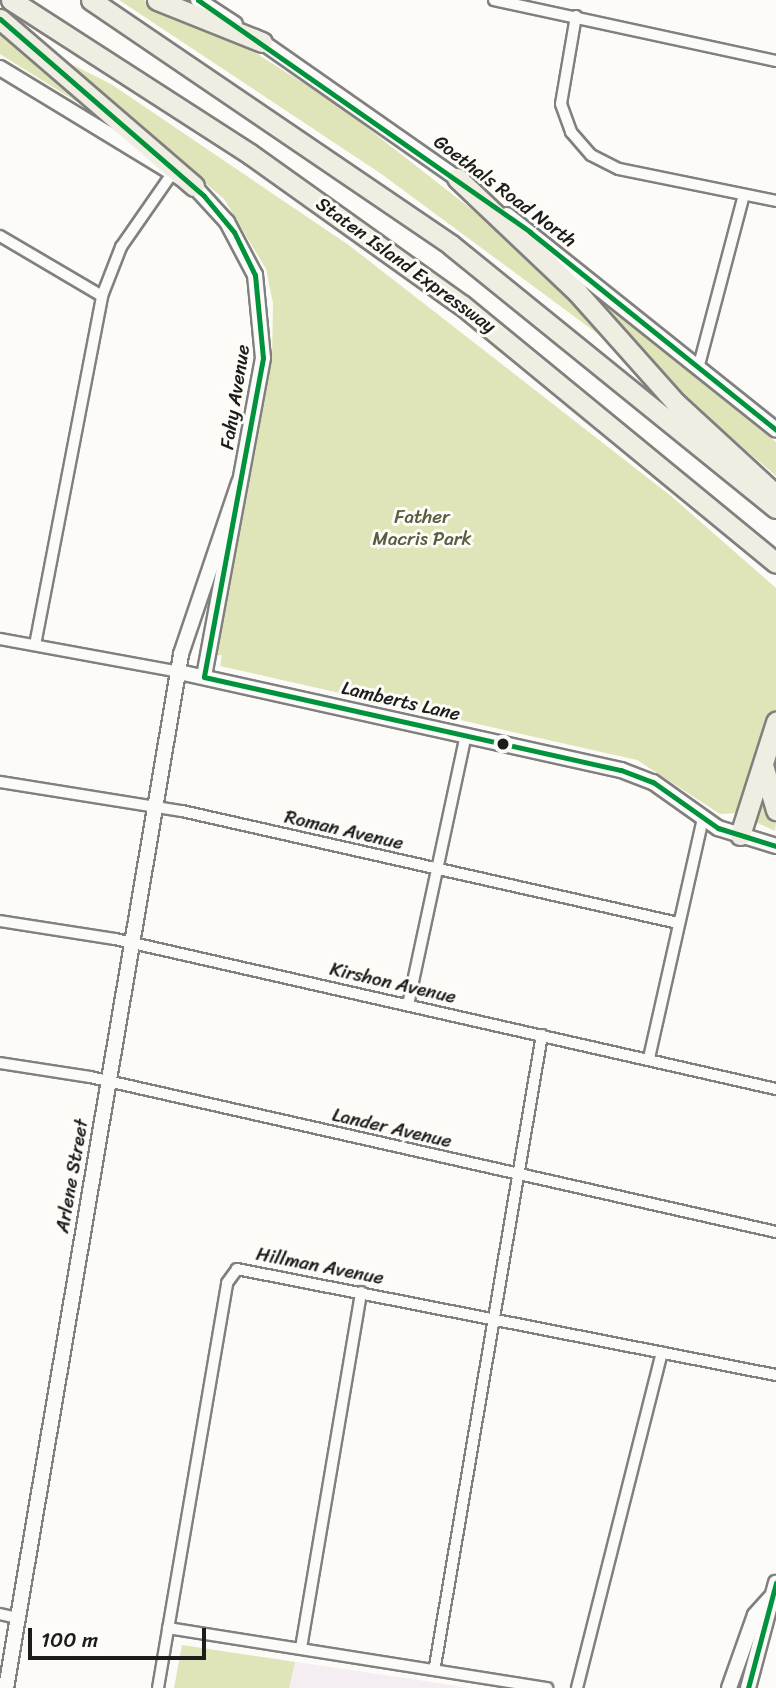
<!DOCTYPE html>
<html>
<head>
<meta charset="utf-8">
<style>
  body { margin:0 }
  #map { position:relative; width:776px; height:1688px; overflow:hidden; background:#fcfbf8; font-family:Sriracha,sans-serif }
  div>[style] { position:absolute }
  .built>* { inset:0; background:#f4eef2 }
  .green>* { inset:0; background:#dfe5b9 }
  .roads { filter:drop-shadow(2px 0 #81807f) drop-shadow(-2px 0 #81807f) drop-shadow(0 2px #81807f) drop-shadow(0 -2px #81807f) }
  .street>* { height:10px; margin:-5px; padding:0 5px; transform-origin:5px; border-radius:5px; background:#fbfbf9 }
  .secondary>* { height:14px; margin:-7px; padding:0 7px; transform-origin:7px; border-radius:7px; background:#fbfbf9 }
  .highway>* { height:19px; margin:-9.5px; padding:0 9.5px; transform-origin:9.5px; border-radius:9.5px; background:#f0ede2 }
  .bus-1>* { height:5px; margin:-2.5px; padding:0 2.5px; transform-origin:2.5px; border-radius:2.5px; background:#00933c }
  .dots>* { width:19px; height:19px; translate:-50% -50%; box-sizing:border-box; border:4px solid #fdfcf7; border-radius:50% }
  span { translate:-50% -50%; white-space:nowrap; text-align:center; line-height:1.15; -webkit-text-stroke:6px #fdfcf7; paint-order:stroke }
  .street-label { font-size:19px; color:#1c1c1c }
  .park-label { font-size:19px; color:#585c41 }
  .scale { position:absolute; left:28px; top:1628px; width:178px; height:32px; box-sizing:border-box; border:4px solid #1c1c1c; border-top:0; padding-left:9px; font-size:21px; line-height:24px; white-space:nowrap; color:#1c1c1c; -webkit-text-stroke:5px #fdfcf7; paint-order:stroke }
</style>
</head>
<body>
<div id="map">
  <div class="built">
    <div style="clip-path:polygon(182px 1645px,445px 1684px,468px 1688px,174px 1688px)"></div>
  </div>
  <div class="green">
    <div style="clip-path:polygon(119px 0,143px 0,216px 28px,338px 105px,525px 251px,602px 337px,380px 173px)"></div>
    <div style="clip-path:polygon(0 29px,117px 127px,0 54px)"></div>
    <div style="clip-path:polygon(59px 58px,111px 84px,350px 246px,671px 496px,776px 588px,776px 713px,738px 813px,720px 814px,637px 760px,220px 666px,222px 655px,213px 656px,272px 359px,273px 303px,266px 269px,224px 199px)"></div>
    <div style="clip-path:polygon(589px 291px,776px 442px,776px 476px,669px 385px)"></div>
    <div style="clip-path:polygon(760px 790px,776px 823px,775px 831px,753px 821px)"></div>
    <div style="clip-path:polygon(182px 1645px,295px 1662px,289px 1688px,174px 1688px)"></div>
  </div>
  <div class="roads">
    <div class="street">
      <div style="left:494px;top:0;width:289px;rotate:12.2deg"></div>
      <div style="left:576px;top:16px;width:89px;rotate:99.7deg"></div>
      <div style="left:561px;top:104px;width:30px;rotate:70deg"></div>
      <div style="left:571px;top:132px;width:30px;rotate:49deg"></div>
      <div style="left:591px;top:155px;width:31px;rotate:27deg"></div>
      <div style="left:619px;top:169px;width:160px;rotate:11.5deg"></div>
      <div style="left:0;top:236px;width:118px;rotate:30.5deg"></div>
      <div style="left:699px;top:365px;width:176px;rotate:-75.2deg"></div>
      <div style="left:0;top:639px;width:182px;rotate:10.4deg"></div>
      <div style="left:35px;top:645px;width:355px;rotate:-79.1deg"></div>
      <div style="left:102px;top:296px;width:53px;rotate:-68.8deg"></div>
      <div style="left:121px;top:247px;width:88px;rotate:-55.2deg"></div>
      <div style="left:0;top:782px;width:184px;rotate:9.1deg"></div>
      <div style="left:182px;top:811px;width:508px;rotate:12.72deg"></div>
      <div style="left:0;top:921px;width:116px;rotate:8.9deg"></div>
      <div style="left:115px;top:939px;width:678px;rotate:12.79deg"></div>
      <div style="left:408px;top:1005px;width:276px;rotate:-77.9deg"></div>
      <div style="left:649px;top:1058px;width:246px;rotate:-77.3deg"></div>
      <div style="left:0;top:1063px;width:91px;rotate:8.8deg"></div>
      <div style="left:90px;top:1077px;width:703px;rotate:12.73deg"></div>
      <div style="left:0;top:1614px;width:18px;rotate:13deg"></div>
      <div style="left:168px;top:1628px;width:384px;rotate:9deg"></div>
      <div style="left:301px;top:1648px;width:361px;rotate:-80.4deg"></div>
      <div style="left:435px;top:1666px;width:640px;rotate:-80.38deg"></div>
      <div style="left:158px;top:1688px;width:411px;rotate:-80.3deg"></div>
      <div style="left:227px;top:1283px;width:17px;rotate:-54deg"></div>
      <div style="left:237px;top:1269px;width:549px;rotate:11.13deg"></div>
      <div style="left:577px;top:1688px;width:346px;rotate:-75.8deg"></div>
    </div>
    <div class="secondary">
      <div style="left:198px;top:0;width:44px;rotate:33deg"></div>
      <div style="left:255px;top:37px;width:256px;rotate:35deg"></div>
      <div style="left:0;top:68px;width:227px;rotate:31.3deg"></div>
      <div style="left:194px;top:186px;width:49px;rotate:47.5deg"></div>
      <div style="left:227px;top:222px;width:60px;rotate:62.2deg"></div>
      <div style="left:255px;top:275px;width:83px;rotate:84.5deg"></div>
      <div style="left:263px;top:358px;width:324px;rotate:100.5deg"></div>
      <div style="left:507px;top:215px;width:344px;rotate:38.6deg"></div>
      <div style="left:179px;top:672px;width:453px;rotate:12.5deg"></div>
      <div style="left:621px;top:770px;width:34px;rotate:21deg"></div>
      <div style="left:653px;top:782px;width:80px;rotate:35.3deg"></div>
      <div style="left:718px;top:828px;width:61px;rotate:17.2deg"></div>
      <div style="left:6px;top:1688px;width:1049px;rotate:-80.39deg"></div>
      <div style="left:181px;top:654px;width:181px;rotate:-71.3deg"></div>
      <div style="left:729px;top:1688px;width:77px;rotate:-70.4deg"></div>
      <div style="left:755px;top:1615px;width:24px;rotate:-48deg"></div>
      <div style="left:748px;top:1688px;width:109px;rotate:-75.1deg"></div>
    </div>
    <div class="highway">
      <div style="left:11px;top:0;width:284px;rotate:32.8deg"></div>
      <div style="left:250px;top:154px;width:260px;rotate:35.5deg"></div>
      <div style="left:462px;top:305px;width:406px;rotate:39.4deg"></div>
      <div style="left:91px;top:0;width:435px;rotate:34.2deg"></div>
      <div style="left:451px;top:245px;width:418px;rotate:39deg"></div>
      <div style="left:157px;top:0;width:113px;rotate:21.8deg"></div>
      <div style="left:0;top:19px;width:256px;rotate:40.7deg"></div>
      <div style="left:457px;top:178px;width:166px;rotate:43.5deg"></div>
      <div style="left:577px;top:292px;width:149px;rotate:48.3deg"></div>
      <div style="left:676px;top:403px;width:136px;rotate:42.6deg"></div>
      <div style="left:763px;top:765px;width:47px;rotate:73.9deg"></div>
      <div style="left:740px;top:835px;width:119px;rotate:-72.3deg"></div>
    </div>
  </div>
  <div class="bus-1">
    <div style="left:198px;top:0;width:405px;rotate:34.9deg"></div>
    <div style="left:530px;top:232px;width:316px;rotate:38.8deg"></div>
    <div style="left:0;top:19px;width:270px;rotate:40.9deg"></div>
    <div style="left:204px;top:196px;width:47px;rotate:50.2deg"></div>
    <div style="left:234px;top:232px;width:48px;rotate:64deg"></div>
    <div style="left:255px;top:275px;width:83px;rotate:84.5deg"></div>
    <div style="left:263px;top:358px;width:324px;rotate:100.5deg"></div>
    <div style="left:204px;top:677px;width:427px;rotate:12.6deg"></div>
    <div style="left:621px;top:770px;width:34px;rotate:21deg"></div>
    <div style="left:653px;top:782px;width:80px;rotate:35.3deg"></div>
    <div style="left:718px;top:828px;width:61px;rotate:17.2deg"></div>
    <div style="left:748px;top:1688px;width:109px;rotate:-75.1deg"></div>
  </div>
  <div class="dots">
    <div style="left:503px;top:744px;background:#1c1c1c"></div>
  </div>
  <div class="street-label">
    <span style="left:505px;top:191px;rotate:37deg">Goethals Road North</span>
    <span style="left:406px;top:265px;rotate:36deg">Staten Island Expressway</span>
    <span style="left:235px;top:397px;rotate:-81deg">Fahy Avenue</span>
    <span style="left:401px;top:701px;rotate:13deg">Lamberts Lane</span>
    <span style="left:344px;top:830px;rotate:13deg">Roman Avenue</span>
    <span style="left:393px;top:983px;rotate:13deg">Kirshon Avenue</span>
    <span style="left:392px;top:1128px;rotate:13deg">Lander Avenue</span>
    <span style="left:72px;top:1176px;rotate:-80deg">Arlene Street</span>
    <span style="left:320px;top:1266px;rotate:11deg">Hillman Avenue</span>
  </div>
  <div class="park-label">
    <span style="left:422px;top:528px">Father<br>Macris Park</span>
  </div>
  <div class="scale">100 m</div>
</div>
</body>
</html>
